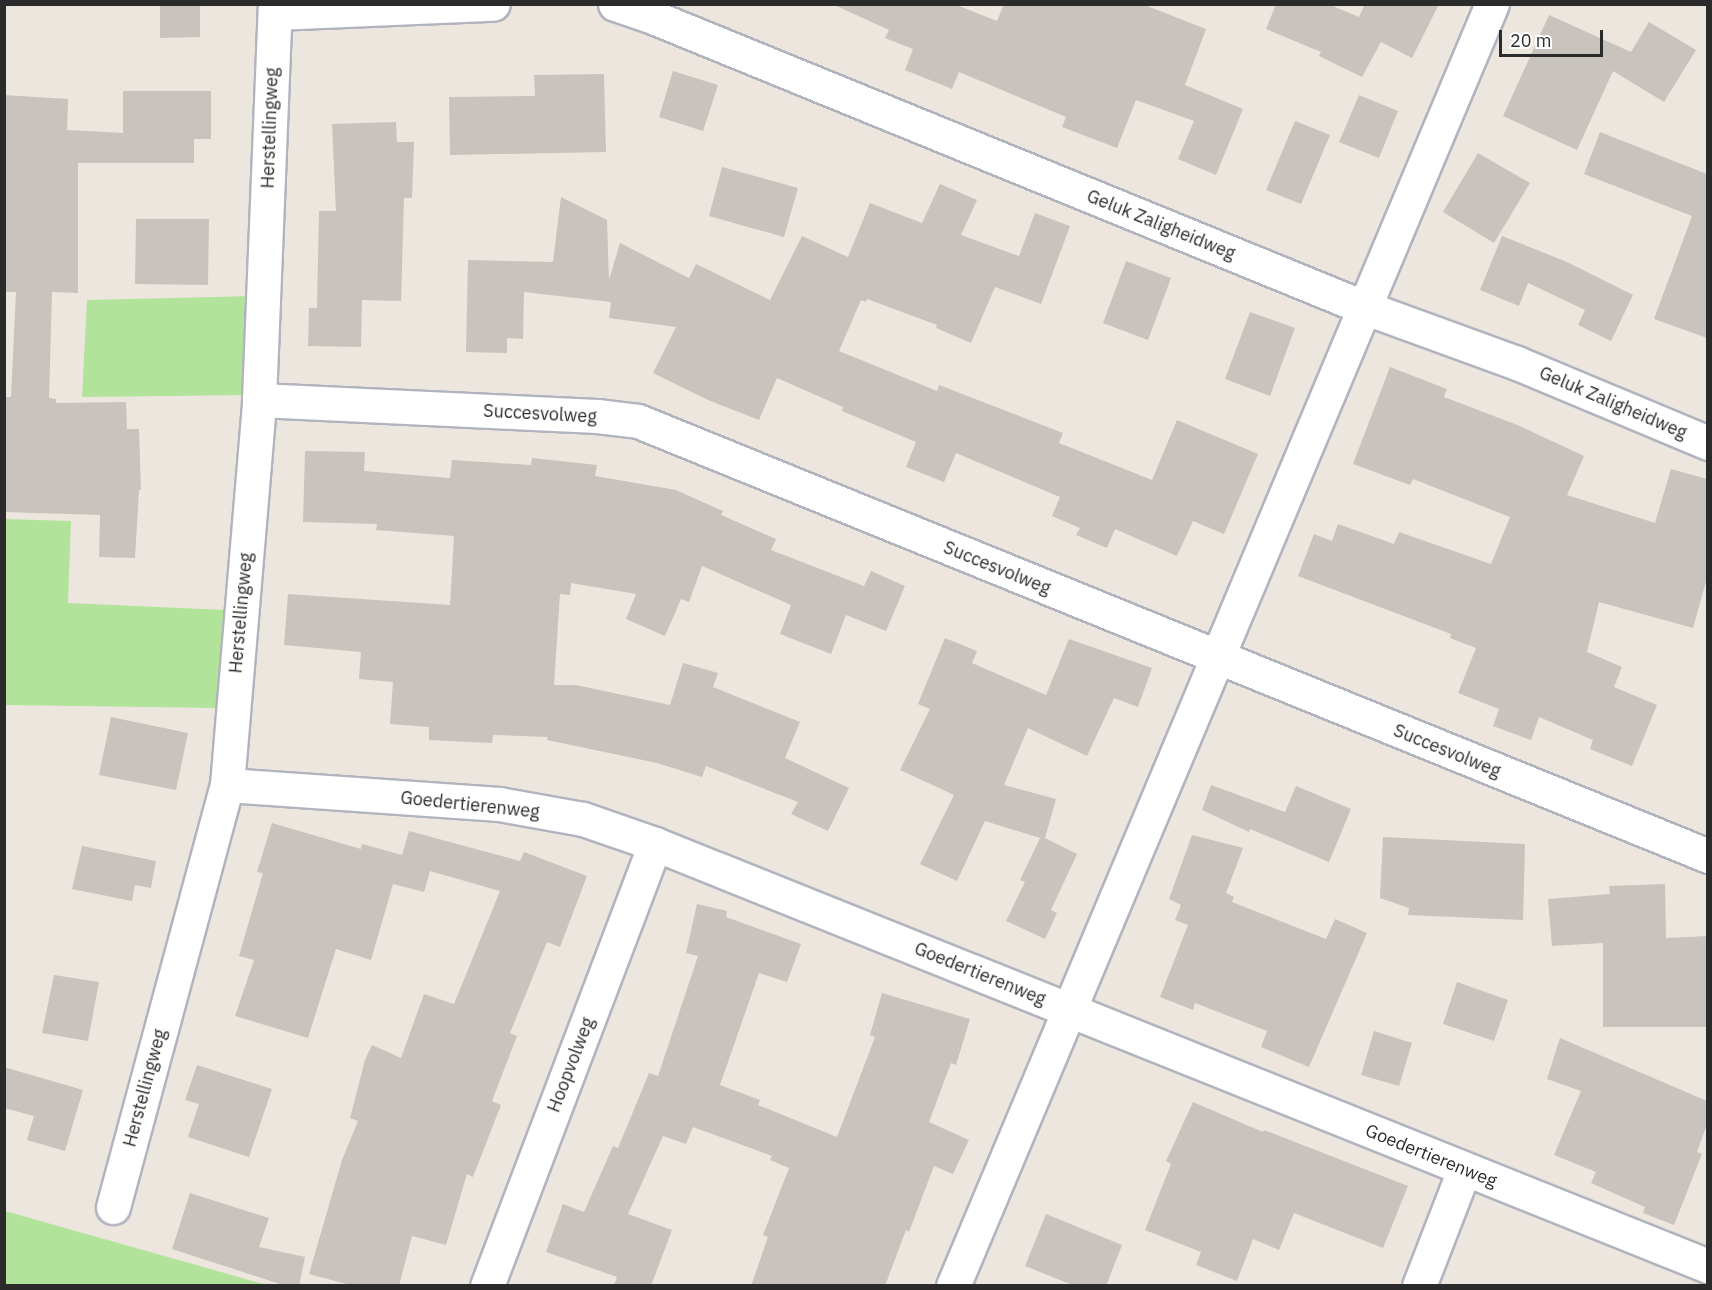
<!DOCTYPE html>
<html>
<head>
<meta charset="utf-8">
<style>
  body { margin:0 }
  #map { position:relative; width:1712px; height:1290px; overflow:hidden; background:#ede6de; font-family:"IBM Plex Sans",sans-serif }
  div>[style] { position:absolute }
  .green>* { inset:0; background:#b2e39b }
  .building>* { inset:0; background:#c8c3bd }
  .roads { filter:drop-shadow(2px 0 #b1b4bf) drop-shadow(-2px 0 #b1b4bf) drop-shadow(0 2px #b1b4bf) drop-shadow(0 -2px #b1b4bf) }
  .street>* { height:33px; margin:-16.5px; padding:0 16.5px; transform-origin:16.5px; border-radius:16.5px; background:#fff }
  span { translate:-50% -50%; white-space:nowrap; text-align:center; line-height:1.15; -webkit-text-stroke:5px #fff; paint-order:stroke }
  .street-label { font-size:18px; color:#2b2b2b }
  .frame { position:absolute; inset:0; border:6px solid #2b2b2b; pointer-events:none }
  .scale { position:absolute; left:1499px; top:30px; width:104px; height:27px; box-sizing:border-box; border:3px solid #2b2b2b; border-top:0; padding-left:8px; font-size:18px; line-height:21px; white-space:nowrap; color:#2b2b2b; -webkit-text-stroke:4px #fff; paint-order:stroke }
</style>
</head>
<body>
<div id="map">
  <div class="green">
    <div style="clip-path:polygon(257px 296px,250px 395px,82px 397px,87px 300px)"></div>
    <div style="clip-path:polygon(5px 519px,71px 521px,68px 603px,226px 610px,216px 708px,5px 705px)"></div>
    <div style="clip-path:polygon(4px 1211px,5px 1211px,267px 1285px,5px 1285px)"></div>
  </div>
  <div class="building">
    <div style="clip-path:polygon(160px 4px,200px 4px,200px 37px,160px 38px)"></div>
    <div style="clip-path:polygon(832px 4px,954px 4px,997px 21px,1004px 4px,1142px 4px,1206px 29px,1185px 85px,1243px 109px,1216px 175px,1178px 159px,1194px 121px,1136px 100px,1117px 148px,1062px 127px,1066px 117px,959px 72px,952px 89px,905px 70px,913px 49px,885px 38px,889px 30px)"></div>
    <div style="clip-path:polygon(1276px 4px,1328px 4px,1359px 17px,1365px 4px,1439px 4px,1412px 58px,1381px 42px,1362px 77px,1319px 56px,1321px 52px,1266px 29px)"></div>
    <div style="clip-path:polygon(1549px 15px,1631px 52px,1649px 22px,1696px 50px,1664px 102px,1613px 71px,1577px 150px,1503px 116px)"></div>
    <div style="clip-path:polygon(673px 71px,718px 85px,703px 131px,659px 117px)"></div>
    <div style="clip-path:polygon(604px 74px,606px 152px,450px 155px,449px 97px,535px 96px,534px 75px)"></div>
    <div style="clip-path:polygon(123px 91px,211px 91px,211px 139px,194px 139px,194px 163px,78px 163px,78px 293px,52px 292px,49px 398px,56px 399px,56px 403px,126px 402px,127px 429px,139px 429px,141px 490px,139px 490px,135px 558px,99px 557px,100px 515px,4px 512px,4px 397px,11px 397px,16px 292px,4px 292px,4px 95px,68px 99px,67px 130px,123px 133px)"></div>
    <div style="clip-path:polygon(1359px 95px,1398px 111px,1379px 158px,1339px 142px)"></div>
    <div style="clip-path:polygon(1295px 121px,1330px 135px,1301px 204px,1266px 190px)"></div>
    <div style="clip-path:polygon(396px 122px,397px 142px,414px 142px,412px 198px,404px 198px,401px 301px,362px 300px,361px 347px,308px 346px,309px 308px,317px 308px,319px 211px,336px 211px,332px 124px)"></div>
    <div style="clip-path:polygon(1600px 132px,1707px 174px,1707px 338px,1654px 319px,1692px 216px,1584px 174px)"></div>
    <div style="clip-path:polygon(1478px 153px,1530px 183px,1494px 243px,1443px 212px)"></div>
    <div style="clip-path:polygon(722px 167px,798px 188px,784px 237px,709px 216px)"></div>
    <div style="clip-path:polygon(940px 184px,977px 200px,961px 235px,1019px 256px,1035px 213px,1070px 226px,1041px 304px,995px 287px,971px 343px,936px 328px,937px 325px,867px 299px,866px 302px,861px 300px,839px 351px,937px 391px,939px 385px,1063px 433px,1059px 443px,1152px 480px,1177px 420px,1258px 454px,1224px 534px,1193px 521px,1177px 556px,1115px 529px,1107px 548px,1076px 535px,1080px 528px,1052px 516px,1060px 497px,956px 453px,944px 482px,906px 467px,916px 442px,842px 411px,843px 407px,777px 378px,759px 420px,708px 400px,653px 373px,676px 327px,609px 318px,611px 302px,524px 292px,523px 339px,507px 338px,507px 353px,466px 352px,468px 260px,553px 262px,561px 197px,607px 220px,609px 280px,620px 243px,689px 278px,696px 264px,770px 300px,802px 236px,848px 257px,870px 203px,922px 223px)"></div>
    <div style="clip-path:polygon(136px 219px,209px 219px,208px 285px,135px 284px)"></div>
    <div style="clip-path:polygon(1502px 236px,1567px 262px,1633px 295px,1611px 341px,1578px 325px,1585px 310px,1528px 283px,1519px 306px,1480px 290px)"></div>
    <div style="clip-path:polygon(1126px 261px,1171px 278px,1148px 340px,1103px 323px)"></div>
    <div style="clip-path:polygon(1250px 312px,1295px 328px,1270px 396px,1225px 379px)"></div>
    <div style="clip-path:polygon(1390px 367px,1447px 389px,1444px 397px,1520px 426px,1584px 456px,1567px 495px,1655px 523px,1671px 469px,1707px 479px,1707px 578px,1693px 628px,1599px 602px,1587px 652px,1622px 667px,1614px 687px,1657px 705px,1632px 766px,1590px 749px,1593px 740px,1539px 717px,1531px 740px,1493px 726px,1499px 709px,1458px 693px,1476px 648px,1450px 638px,1451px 634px,1298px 576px,1314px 534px,1332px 541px,1338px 524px,1394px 544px,1399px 532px,1491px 564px,1510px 517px,1413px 479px,1410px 485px,1353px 464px)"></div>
    <div style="clip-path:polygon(305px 451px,365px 452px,364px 471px,450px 478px,452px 460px,531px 465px,532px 458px,597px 465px,595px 476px,676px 490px,723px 511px,721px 515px,776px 539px,771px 550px,864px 586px,871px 571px,905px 586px,886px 631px,846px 615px,831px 654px,780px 634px,791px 605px,702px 566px,689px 602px,681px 599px,665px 636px,626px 619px,636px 594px,571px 583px,570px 595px,560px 594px,554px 685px,576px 685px,670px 705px,683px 663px,718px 673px,713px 687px,800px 722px,785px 758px,849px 788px,828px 831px,791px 814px,798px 802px,706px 766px,702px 777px,657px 763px,547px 740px,548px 737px,493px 735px,492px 743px,429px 740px,429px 727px,390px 724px,393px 682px,359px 679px,361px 652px,284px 645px,288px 594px,450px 605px,454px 536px,376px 530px,377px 524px,303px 522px)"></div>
    <div style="clip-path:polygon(945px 638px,977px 651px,972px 663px,1046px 695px,1069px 639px,1152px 668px,1138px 707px,1114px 698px,1087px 756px,1028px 728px,1004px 785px,1056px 799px,1045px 838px,1077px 854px,1051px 910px,1057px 913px,1045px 939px,1006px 921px,1025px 882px,1020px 880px,1040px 838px,985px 821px,957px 881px,920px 864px,954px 795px,900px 770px,930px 709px,918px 704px)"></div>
    <div style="clip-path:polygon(111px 717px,188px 733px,176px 790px,99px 775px)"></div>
    <div style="clip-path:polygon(1211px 785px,1285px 812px,1296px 786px,1351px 809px,1329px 862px,1250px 829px,1249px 832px,1202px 810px)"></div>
    <div style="clip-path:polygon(272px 823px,361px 849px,362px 844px,402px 855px,409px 831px,520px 861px,524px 852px,587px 876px,560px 947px,547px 942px,510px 1033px,517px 1036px,492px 1101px,501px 1105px,473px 1177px,467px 1174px,446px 1245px,412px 1236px,399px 1286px,354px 1286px,309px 1274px,342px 1160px,358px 1121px,350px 1118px,365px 1060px,372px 1045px,401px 1058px,424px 994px,454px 1004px,500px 891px,430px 871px,424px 892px,393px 884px,371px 960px,336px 949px,308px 1038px,235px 1016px,254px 960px,239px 956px,263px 873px,257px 872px)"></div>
    <div style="clip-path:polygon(1192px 835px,1243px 848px,1226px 893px,1234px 897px,1232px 902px,1326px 939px,1335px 919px,1367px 933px,1309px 1067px,1261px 1047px,1267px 1031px,1195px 1003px,1193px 1010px,1160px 997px,1188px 925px,1175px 920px,1181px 905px,1169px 899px)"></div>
    <div style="clip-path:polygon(1383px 837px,1525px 844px,1523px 920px,1408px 915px,1409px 908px,1380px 898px)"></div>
    <div style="clip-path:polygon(82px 846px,156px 861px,151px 888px,135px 885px,132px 901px,72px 889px)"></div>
    <div style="clip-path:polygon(1665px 884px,1666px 938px,1707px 936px,1707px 1027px,1603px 1027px,1603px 943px,1552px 946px,1548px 899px,1610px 894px,1609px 886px)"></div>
    <div style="clip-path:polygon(697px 904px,727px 911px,726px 917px,801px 944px,787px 982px,759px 973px,720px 1085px,760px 1100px,758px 1105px,837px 1137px,875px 1037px,870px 1035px,882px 993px,970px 1019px,956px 1065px,951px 1063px,929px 1122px,969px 1140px,953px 1174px,934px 1166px,909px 1232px,906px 1230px,885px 1286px,751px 1286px,768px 1237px,763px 1235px,789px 1168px,770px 1160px,772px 1156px,693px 1127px,686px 1144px,663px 1136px,628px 1214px,672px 1230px,651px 1286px,614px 1286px,617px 1277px,546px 1252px,563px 1204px,584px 1212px,613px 1146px,618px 1148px,649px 1073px,658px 1076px,698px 956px,686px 953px)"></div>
    <div style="clip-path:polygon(54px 975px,99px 982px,88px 1041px,42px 1033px)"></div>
    <div style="clip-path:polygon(1457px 982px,1508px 1000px,1494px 1041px,1443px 1024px)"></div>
    <div style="clip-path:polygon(1374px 1031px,1412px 1043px,1399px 1086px,1361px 1075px)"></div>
    <div style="clip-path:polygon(1560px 1038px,1707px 1101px,1707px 1124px,1697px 1152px,1702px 1154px,1674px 1225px,1643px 1213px,1645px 1207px,1591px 1183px,1596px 1172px,1554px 1155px,1581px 1091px,1547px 1079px)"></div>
    <div style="clip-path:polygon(197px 1065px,272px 1089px,249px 1157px,188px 1137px,199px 1104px,185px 1100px)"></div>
    <div style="clip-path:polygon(4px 1067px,83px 1090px,65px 1151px,27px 1140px,34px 1116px,4px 1108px)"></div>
    <div style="clip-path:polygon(1193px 1102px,1263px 1132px,1264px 1130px,1408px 1186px,1383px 1248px,1294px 1213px,1279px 1250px,1253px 1239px,1237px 1281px,1196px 1265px,1201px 1252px,1145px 1230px,1171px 1164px,1166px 1161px)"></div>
    <div style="clip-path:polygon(190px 1193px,269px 1218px,259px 1247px,305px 1257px,299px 1286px,286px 1286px,172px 1249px)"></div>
    <div style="clip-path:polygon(1046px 1214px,1122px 1245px,1106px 1286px,1075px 1286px,1025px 1266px)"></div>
  </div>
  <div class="roads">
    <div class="street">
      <div style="left:615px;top:4px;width:40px;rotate:18.9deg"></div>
      <div style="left:653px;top:17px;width:767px;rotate:22.22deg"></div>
      <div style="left:1363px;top:307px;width:164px;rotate:20deg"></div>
      <div style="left:1517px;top:363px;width:207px;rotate:22.7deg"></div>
      <div style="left:275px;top:13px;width:218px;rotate:-2.4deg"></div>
      <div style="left:259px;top:400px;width:338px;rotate:2.7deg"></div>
      <div style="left:597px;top:416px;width:41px;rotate:7deg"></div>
      <div style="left:638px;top:421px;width:1155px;rotate:22.12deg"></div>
      <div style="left:227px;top:785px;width:273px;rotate:4deg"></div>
      <div style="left:499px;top:804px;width:85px;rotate:10.1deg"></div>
      <div style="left:583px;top:819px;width:76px;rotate:19.1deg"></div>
      <div style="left:655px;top:844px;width:1134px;rotate:21.84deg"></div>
      <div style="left:113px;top:1207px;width:437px;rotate:-74.9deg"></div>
      <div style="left:227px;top:785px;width:386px;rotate:-85.2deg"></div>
      <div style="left:259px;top:400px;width:396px;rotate:-87.7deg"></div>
      <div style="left:487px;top:1286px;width:473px;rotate:-69.2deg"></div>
      <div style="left:953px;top:1286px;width:1391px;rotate:-67.2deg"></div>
      <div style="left:1419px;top:1286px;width:124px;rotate:-68.8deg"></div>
    </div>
  </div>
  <div class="street-label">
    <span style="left:270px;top:128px;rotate:-88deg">Herstellingweg</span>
    <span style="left:1161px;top:225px;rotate:22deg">Geluk Zaligheidweg</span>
    <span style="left:1613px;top:403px;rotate:23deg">Geluk Zaligheidweg</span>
    <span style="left:540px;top:414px;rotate:3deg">Succesvolweg</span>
    <span style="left:997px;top:568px;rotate:22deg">Succesvolweg</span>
    <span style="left:241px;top:613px;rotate:-85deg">Herstellingweg</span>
    <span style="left:1447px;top:751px;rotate:22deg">Succesvolweg</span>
    <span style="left:470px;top:805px;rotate:6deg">Goedertierenweg</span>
    <span style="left:980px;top:974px;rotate:22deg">Goedertierenweg</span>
    <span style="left:571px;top:1065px;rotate:-69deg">Hoopvolweg</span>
    <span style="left:145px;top:1088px;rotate:-75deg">Herstellingweg</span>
    <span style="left:1431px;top:1156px;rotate:22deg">Goedertierenweg</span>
  </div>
  <div class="frame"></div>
  <div class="scale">20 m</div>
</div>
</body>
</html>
